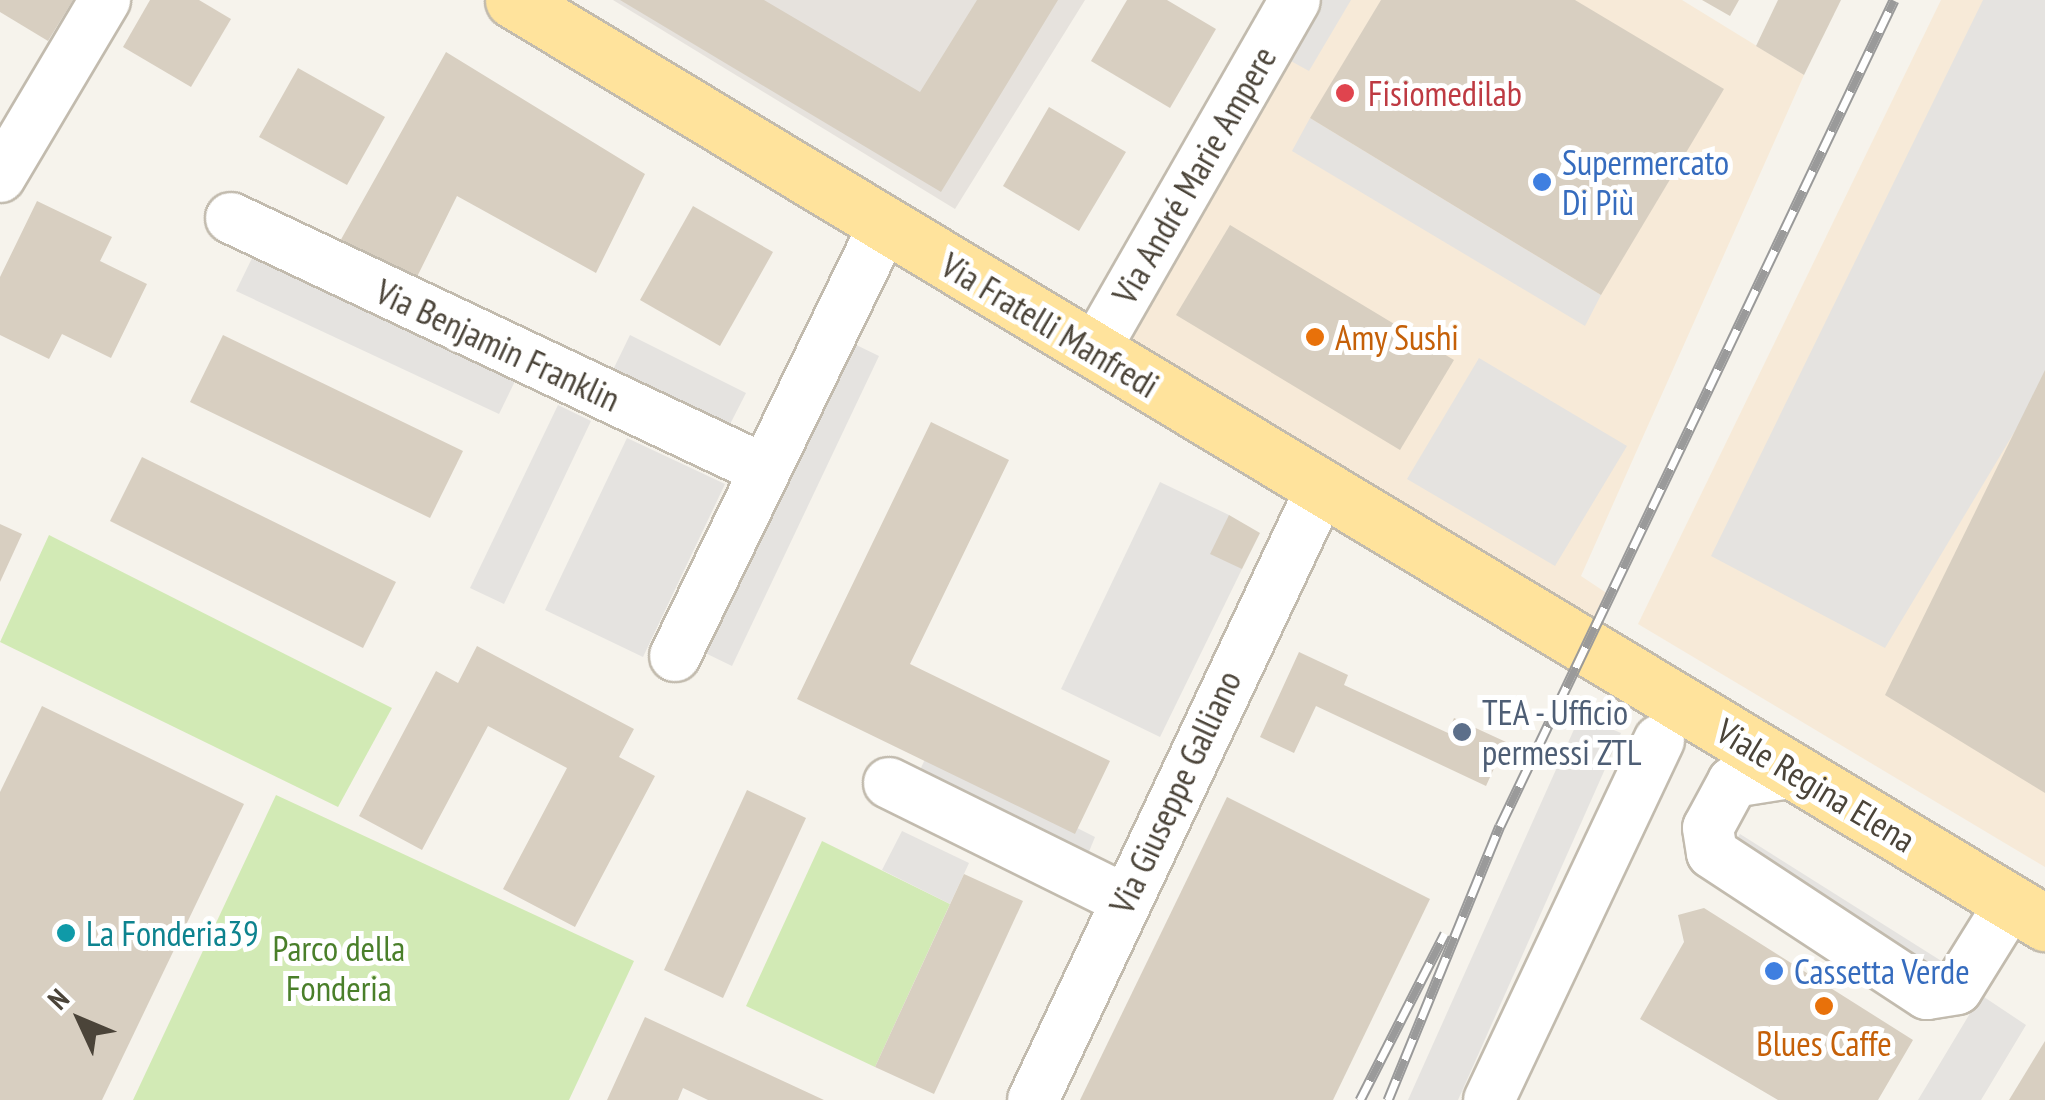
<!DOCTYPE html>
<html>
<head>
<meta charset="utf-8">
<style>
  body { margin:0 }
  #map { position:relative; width:2045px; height:1100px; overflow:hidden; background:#f6f3ec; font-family:"PT Sans Narrow",sans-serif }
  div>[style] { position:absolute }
  .commercial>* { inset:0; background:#f7ead8 }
  .industrial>* { inset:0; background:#e6e2dd }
  .green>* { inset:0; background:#d2eab5 }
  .parking>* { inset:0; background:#e5e3e0 }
  .building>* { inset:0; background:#d8cfc1 }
  .roads { filter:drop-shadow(2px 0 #c2bbae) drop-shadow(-2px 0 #c2bbae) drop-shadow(0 2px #c2bbae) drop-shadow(0 -2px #c2bbae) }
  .minor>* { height:50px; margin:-25px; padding:0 25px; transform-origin:25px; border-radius:25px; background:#fff }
  .major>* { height:55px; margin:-27.5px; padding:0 27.5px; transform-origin:27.5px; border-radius:27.5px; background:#ffe39c }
  .rail>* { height:11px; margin-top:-5.5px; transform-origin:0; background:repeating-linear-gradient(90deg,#fff 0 22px,#9a9a9a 0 44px); box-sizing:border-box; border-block:2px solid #9a9a9a }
  .dots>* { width:28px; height:28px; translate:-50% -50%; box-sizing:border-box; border:5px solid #fff; border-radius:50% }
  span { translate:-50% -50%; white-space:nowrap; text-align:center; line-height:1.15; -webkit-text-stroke:10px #fff; paint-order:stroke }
  .health-label { font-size:35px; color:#be3a42 }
  .left { translate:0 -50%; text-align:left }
  .shop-label { font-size:35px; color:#366cbe }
  .street-label { font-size:35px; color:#4b4439 }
  .food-label { font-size:35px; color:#c56008 }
  .service-label { font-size:35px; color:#4e5e75 }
  .culture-label { font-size:35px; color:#0d838f }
  .park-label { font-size:35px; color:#4a7f2a }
  .north { position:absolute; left:30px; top:970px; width:100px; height:100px; -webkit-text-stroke:8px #fff; paint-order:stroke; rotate:314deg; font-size:28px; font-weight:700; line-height:40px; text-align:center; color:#4b4439 }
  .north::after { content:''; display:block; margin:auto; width:35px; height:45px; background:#4b4439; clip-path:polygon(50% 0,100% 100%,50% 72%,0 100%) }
</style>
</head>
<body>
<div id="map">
  <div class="commercial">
    <div style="clip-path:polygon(1295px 0,1682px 0,1804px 75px,1581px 576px,1611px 596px,1587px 649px,1094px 351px)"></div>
    <div style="clip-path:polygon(1941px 0,2045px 0,2045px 867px,1638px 624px)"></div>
  </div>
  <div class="industrial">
    <div style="clip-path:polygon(613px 0,1085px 0,955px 209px)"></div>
  </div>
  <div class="green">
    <div style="clip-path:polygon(49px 535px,392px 708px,338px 807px,0 642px)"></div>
    <div style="clip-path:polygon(276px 795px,634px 961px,569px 1100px,133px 1100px)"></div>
    <div style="clip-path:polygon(822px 841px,950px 904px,875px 1067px,746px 1006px)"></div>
  </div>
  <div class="parking">
    <div style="clip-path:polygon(1313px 0,1351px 0,1309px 71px,1280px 55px)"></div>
    <div style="clip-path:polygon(1983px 0,2045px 0,2045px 381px,1885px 648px,1711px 556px)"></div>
    <div style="clip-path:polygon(1310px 118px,1601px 295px,1585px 326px,1292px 151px)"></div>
    <div style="clip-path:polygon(255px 252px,518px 375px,499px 414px,236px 291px)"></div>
    <div style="clip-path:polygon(630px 335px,746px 393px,725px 434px,610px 376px)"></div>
    <div style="clip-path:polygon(846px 340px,879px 356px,732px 666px,699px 650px)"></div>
    <div style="clip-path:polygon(1479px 358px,1627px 446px,1555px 566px,1407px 479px)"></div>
    <div style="clip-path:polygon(558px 405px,591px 421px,504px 604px,470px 588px)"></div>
    <div style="clip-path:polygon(627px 438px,725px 484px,643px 657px,545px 610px)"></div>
    <div style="clip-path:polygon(1160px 482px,1229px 515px,1242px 569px,1160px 737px,1061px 689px)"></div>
    <div style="clip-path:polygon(1580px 716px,1621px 733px,1458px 1100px,1408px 1100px)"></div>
    <div style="clip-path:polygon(928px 753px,1095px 837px,1079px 876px,909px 793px)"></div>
    <div style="clip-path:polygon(902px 831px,969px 863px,950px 904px,882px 870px)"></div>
    <div style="clip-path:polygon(1740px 834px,1943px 962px,1927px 994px,1722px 863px)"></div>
    <div style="clip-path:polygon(1981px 995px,2026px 1025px,1981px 1100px,1918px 1100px)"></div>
  </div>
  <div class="building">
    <div style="clip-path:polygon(0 0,73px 0,48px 41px,0 12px)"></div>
    <div style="clip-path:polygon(150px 0,199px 0,231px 19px,191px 87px,123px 47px)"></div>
    <div style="clip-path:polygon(620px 0,764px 0,920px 92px,977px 0,1058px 0,941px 192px)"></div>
    <div style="clip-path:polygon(1127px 0,1167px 0,1216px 29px,1170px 108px,1091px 61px)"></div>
    <div style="clip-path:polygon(1381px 0,1575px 0,1724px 89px,1601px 295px,1310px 118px)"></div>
    <div style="clip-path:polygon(1702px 0,1739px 0,1730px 16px)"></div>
    <div style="clip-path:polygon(1778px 0,1841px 0,1804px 75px,1756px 46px)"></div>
    <div style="clip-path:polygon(446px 52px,645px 174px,596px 273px,457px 196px,412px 287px,334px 252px)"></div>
    <div style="clip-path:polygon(298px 68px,385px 117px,347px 185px,259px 137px)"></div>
    <div style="clip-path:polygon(1049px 107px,1126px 152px,1079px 231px,1003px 186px)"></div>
    <div style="clip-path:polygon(37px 201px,112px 237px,100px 261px,147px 284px,111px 358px,62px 334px,49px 359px,0 335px,0 277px)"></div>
    <div style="clip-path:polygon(693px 206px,773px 252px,720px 346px,640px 300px)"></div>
    <div style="clip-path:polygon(1230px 225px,1454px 360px,1400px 450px,1176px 315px)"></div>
    <div style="clip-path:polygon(223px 335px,463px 451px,430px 518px,190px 402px)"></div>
    <div style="clip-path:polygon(2045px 370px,2045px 793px,1885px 695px)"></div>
    <div style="clip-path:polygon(931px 422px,1009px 460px,910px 664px,1110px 761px,1075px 834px,797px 699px)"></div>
    <div style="clip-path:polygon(142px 457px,396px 582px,363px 648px,110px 521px)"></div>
    <div style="clip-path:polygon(1229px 515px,1260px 533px,1242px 569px,1210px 554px)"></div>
    <div style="clip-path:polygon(0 524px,22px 534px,0 582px)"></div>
    <div style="clip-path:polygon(477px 646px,634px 729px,619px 757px,655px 776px,575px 927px,503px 889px,567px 768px,488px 726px,422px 850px,359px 816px,436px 671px,458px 683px)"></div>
    <div style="clip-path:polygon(1299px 652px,1348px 675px,1344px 685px,1448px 733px,1454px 718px,1506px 742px,1486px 786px,1316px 706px,1294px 753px,1260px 737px)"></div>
    <div style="clip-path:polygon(42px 706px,244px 804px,102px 1100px,0 1100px,0 792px)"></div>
    <div style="clip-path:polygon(747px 790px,806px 818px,723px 998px,664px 970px)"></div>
    <div style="clip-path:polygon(1227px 797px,1430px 899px,1333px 1100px,1080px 1100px)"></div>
    <div style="clip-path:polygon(964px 874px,1023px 901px,934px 1094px,875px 1067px)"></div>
    <div style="clip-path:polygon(1704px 908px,1913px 1040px,1878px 1100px,1778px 1100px,1640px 1019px,1684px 942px,1678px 915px)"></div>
    <div style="clip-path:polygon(645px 1017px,824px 1100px,708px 1100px,683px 1088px,678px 1100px,607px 1100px)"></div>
    <div style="clip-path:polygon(2045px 1041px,2045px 1100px,2009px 1100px)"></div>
  </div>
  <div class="roads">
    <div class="minor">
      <div style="left:0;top:177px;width:206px;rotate:-59.3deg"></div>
      <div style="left:231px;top:218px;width:590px;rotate:25.26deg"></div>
      <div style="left:1094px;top:351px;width:404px;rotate:-60.2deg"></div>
      <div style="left:675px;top:656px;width:479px;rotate:-64.1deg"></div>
      <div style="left:1796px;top:772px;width:64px;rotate:171deg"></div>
      <div style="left:1733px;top:782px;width:52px;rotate:118.5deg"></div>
      <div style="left:1708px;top:828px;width:25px;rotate:81deg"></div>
      <div style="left:1712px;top:853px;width:257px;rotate:33.3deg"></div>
      <div style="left:1927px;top:994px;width:30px;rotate:-9deg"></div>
      <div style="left:1957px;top:989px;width:102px;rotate:-58.2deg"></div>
      <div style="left:889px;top:783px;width:262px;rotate:26.3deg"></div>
      <div style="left:1033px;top:1100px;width:678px;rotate:-64.76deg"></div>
      <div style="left:1489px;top:1100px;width:398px;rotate:-64.7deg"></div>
    </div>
    <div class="major">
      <div style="left:513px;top:0;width:1789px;rotate:31.07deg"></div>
    </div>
  </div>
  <div class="rail">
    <div style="left:1360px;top:1100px;width:187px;rotate:-63deg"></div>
    <div style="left:1388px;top:1100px;width:296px;rotate:-67.8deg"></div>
    <div style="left:1500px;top:826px;width:915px;rotate:-64.5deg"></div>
  </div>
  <div class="dots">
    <div style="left:1345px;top:93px;background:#e0444e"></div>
    <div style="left:1542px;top:182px;background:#3f7fe0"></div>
    <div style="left:1315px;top:337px;background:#e8710a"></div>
    <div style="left:1462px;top:732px;background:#5c6f8a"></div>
    <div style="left:66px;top:933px;background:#0f9aa8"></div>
    <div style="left:1774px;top:971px;background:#3f7fe0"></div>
    <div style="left:1824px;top:1006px;background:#e8710a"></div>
  </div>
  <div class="health-label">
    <span class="left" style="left:1368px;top:93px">Fisiomedilab</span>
  </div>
  <div class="shop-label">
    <span class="left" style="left:1562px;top:182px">Supermercato<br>Di Più</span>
    <span class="left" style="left:1794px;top:971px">Cassetta Verde</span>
  </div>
  <div class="street-label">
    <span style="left:1194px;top:175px;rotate:-60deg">Via André Marie Ampere</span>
    <span style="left:1050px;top:325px;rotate:31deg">Via Fratelli Manfredi</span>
    <span style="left:498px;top:345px;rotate:25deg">Via Benjamin Franklin</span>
    <span style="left:1816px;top:785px;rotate:31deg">Viale Regina Elena</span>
    <span style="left:1175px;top:792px;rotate:-65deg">Via Giuseppe Galliano</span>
  </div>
  <div class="food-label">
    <span class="left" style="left:1335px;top:337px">Amy Sushi</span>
    <span style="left:1824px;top:1043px">Blues Caffe</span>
  </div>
  <div class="service-label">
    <span class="left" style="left:1482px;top:732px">TEA - Ufficio<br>permessi ZTL</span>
  </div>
  <div class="culture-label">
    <span class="left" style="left:86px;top:933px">La Fonderia39</span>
  </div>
  <div class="park-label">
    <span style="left:339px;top:968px">Parco della<br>Fonderia</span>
  </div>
  <div class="north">N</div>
</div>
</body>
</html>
